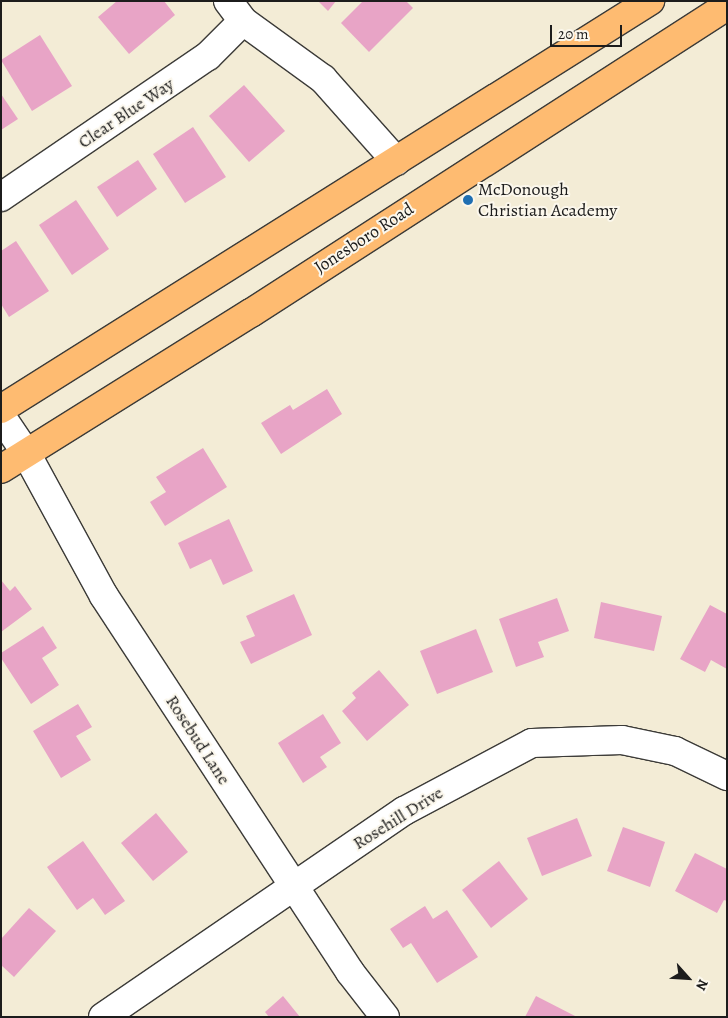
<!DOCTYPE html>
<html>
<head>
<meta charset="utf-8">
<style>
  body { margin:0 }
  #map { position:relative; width:728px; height:1018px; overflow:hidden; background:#f3ecd6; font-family:Alegreya,serif }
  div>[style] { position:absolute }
  .building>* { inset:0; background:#e8a4c6 }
  .roads { filter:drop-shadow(1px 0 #3c3b38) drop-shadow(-1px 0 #3c3b38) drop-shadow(0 1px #3c3b38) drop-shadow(0 -1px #3c3b38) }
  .minor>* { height:28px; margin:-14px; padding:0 14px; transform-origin:14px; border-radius:14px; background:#fff }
  .major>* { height:28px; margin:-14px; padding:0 14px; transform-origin:14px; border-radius:14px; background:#febb71 }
  .dots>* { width:14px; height:14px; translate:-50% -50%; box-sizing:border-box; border:2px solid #fbf7ec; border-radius:50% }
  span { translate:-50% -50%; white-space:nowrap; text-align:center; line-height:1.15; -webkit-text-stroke:4px #fbf7ec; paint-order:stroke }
  .street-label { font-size:18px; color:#1c1c1c }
  .poi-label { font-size:18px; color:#1c1c1c }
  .left { translate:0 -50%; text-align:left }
  .frame { position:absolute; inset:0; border:2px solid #1c1c1c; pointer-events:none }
  .north { position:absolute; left:663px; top:953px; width:50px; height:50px; -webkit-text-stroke:4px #fbf7ec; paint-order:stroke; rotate:116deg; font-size:14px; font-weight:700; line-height:20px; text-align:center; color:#1c1c1c }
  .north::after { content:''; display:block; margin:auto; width:18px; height:22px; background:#1c1c1c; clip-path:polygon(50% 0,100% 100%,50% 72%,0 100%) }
  .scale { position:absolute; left:550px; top:25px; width:72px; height:22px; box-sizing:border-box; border:2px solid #1c1c1c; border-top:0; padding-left:6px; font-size:15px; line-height:18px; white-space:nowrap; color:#1c1c1c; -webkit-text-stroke:4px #fbf7ec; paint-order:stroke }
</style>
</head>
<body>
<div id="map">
  <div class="building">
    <div style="clip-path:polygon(117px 1px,164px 1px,175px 15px,129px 54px,98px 17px)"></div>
    <div style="clip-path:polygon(318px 1px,336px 1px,328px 11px)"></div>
    <div style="clip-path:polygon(363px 1px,406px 1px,413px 8px,369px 52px,341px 23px)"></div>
    <div style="clip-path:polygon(40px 35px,72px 86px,32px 111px,1px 60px)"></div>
    <div style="clip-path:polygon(244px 85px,285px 131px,249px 162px,209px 116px)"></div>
    <div style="clip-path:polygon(1px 94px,18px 119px,1px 130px)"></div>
    <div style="clip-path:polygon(193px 127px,226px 177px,185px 203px,153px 154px)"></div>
    <div style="clip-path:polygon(138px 160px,157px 189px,117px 217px,97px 187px)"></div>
    <div style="clip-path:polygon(76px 200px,109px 249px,72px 275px,39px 225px)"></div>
    <div style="clip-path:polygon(16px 241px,49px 291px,9px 317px,1px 304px,1px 251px)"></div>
    <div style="clip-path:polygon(327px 389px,342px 414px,281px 454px,261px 423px,290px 405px,293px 410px)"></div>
    <div style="clip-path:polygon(203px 448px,227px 487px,165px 526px,150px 502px,166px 492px,156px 477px)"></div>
    <div style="clip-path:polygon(229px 519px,253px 571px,223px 585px,211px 559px,190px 569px,178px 543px)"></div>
    <div style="clip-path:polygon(1px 580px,10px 591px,15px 586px,32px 609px,1px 632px)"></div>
    <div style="clip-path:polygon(294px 594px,312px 635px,251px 664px,240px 642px,255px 636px,246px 616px)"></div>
    <div style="clip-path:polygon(557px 598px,569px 631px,538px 642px,544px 657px,516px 667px,499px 619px)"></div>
    <div style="clip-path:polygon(601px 602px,662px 616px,654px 651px,594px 638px)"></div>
    <div style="clip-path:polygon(710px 605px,727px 614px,727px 669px,711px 660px,705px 672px,680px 659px)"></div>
    <div style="clip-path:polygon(43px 626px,57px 648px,42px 658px,59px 685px,31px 704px,1px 658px,1px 653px)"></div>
    <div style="clip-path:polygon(476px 629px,493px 672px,437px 694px,420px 651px)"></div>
    <div style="clip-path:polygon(379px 670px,409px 705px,367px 741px,342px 711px,356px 698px,352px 693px)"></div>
    <div style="clip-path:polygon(78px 704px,92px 727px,76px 736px,91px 760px,61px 778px,33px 731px)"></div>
    <div style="clip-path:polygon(323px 714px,341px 743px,320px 757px,327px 767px,303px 783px,278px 743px)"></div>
    <div style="clip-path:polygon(156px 813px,188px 852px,153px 881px,121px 843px)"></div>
    <div style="clip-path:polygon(577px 818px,592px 856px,542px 876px,527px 838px)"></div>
    <div style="clip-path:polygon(623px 827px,665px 842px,650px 887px,607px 871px)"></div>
    <div style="clip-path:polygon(83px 841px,125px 901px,105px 915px,93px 898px,77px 910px,47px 867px)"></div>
    <div style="clip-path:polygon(695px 853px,727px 869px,727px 901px,724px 900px,717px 913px,675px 891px)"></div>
    <div style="clip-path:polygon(499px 861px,528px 899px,491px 928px,462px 890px)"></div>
    <div style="clip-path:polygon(425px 906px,433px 919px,447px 910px,478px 957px,437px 983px,411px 943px,403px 948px,390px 929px)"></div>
    <div style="clip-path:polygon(29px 908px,56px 931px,14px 977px,1px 965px,1px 939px)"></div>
    <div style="clip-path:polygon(283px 996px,300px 1017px,269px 1017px,265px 1012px)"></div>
    <div style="clip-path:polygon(536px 996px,577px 1017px,525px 1017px)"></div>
  </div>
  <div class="roads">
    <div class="minor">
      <div style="left:228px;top:1px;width:25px;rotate:53deg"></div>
      <div style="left:243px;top:21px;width:99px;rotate:35.9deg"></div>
      <div style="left:323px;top:79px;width:110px;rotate:48.3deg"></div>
      <div style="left:1px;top:197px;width:250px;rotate:-34.3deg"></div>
      <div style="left:208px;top:56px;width:49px;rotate:-45deg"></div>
      <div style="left:1px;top:416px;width:45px;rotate:56deg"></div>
      <div style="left:26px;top:453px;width:163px;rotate:61.4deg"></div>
      <div style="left:104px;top:596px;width:449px;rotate:56.8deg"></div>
      <div style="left:350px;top:972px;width:57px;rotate:52.1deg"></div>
      <div style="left:103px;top:1017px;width:365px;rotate:-34.4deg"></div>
      <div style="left:404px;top:811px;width:145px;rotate:-28deg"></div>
      <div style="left:532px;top:743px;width:90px;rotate:-1.9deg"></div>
      <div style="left:622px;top:740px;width:54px;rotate:11.7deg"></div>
      <div style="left:675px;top:751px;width:58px;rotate:25.7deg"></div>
    </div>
    <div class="major">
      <div style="left:1px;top:409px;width:767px;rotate:-32.16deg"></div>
      <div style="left:1px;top:469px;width:295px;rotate:-32deg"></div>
      <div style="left:251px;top:313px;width:566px;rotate:-32.82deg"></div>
    </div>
  </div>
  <div class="dots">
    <div style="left:468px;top:200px;background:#1f6fb2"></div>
  </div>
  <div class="street-label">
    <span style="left:126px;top:113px;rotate:-34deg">Clear Blue Way</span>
    <span style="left:364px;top:238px;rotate:-33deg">Jonesboro Road</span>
    <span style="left:198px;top:740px;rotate:57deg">Rosebud Lane</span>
    <span style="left:398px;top:818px;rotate:-32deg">Rosehill Drive</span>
  </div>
  <div class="poi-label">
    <span class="left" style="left:478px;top:200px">McDonough<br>Christian Academy</span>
  </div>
  <div class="frame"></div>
  <div class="north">N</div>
  <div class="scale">20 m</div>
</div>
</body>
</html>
